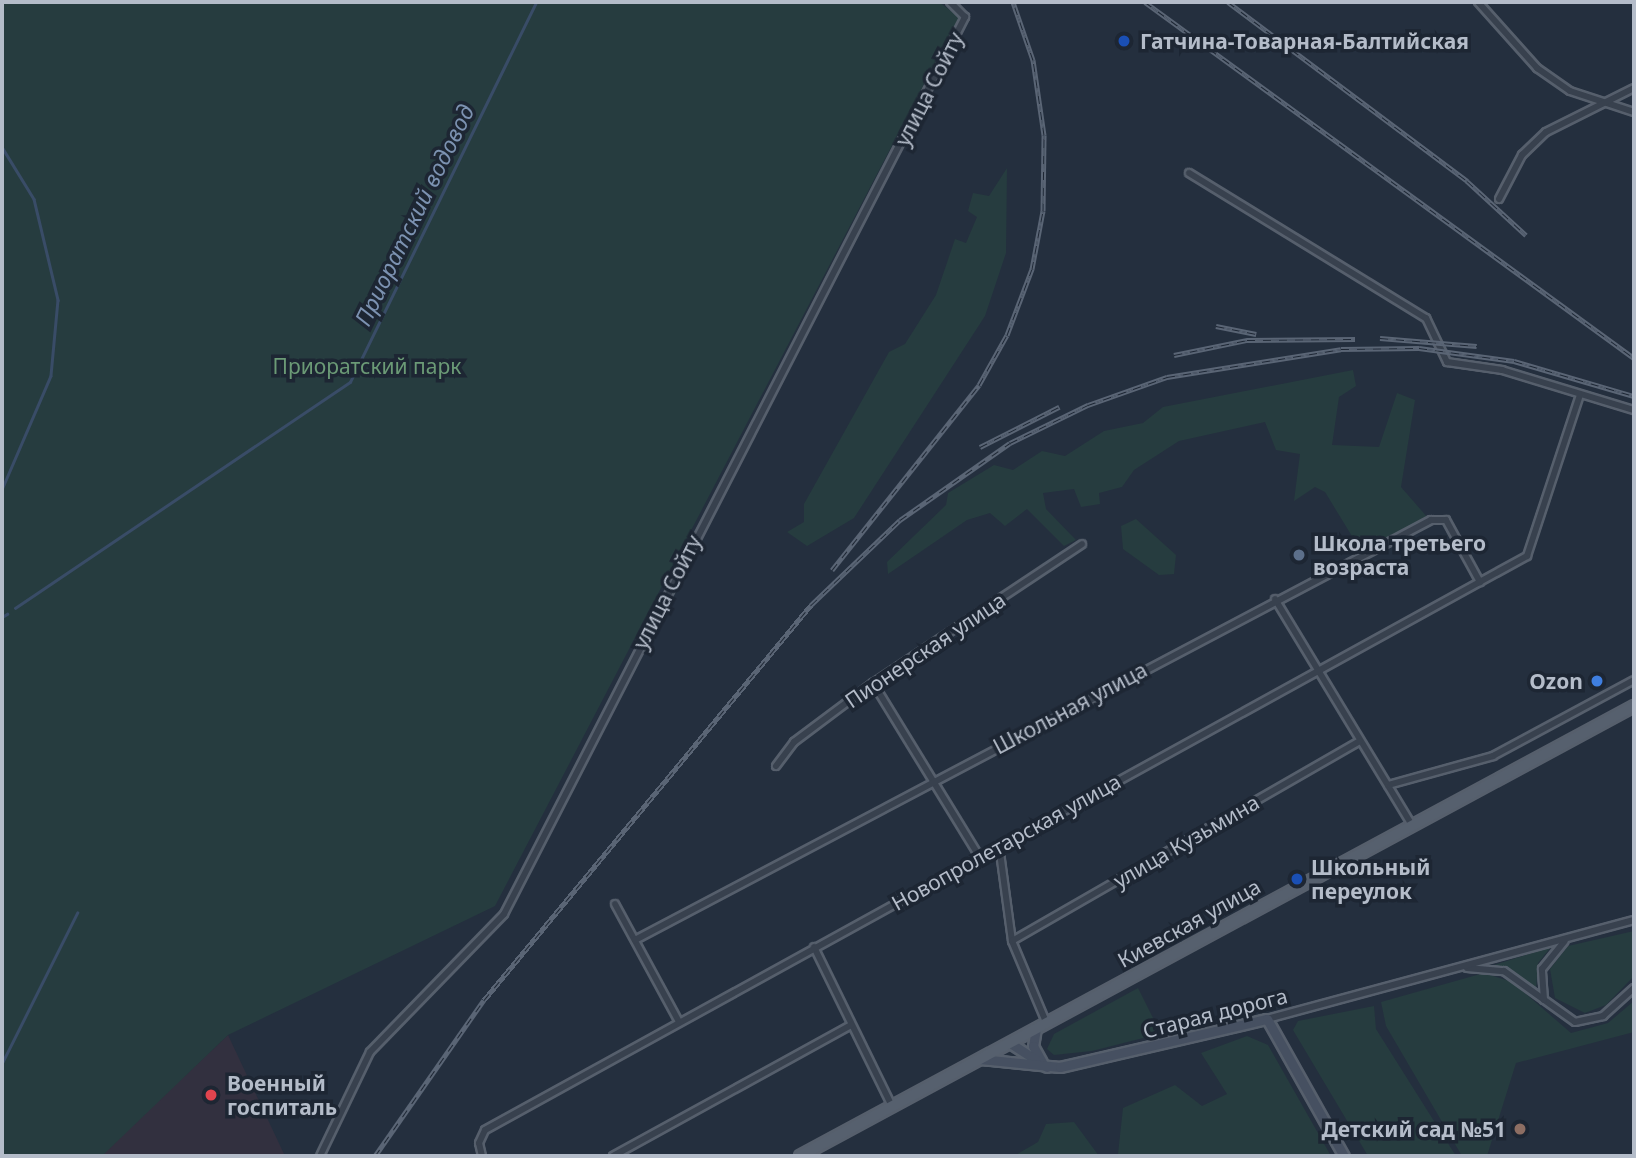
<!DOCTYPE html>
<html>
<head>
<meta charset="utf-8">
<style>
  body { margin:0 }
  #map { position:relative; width:1636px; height:1158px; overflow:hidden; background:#242f3e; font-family:"Noto Sans",sans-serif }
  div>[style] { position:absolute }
  .medical>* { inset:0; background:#32303f }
  .green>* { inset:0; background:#263c3f }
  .stream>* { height:2.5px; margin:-1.25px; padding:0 1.25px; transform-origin:1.25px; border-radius:1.25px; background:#394c67 }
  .roads { filter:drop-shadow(2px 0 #565f6c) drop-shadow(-2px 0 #565f6c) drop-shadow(0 2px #565f6c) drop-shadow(0 -2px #565f6c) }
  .street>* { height:6px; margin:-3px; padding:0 3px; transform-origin:3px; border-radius:3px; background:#38414e }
  .secondary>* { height:9px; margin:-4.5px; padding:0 4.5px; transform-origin:4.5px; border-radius:4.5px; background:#465061 }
  .primary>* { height:10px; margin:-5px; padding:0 5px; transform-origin:5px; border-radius:5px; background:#56606e }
  .rail>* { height:5px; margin-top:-2.5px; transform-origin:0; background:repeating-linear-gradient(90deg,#1d2633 0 8px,#5a6575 0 16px); box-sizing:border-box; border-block:2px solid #5a6575 }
  .dots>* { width:19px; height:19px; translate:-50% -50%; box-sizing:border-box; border:4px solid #1d2633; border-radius:50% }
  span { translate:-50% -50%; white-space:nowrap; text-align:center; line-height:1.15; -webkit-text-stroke:7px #1d2633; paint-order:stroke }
  .poi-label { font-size:21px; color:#b4bcc9; font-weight:700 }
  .left { translate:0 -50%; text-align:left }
  .right { translate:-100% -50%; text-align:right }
  .street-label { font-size:21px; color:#b4bcc9 }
  .park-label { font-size:21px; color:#6b9a76 }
  .water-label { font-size:23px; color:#7c92b1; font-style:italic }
  .frame { position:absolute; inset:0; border:4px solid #b4bcc9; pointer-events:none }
</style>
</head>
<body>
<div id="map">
  <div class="medical">
    <div style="clip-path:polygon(228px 1035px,285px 1156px,102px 1156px,108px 1148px)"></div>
  </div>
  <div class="green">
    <div style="clip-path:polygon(2px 2px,939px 2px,959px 17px,495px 906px,228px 1035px,102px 1156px,2px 1156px)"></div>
    <div style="clip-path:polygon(1007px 168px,1006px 253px,985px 316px,854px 518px,807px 546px,787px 532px,804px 522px,804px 504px,889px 352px,905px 344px,936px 295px,955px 239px,966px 243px,977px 217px,968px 211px,973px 193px,989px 196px)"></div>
    <div style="clip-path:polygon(1353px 370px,1356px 386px,1339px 397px,1332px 445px,1379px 447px,1397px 393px,1415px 400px,1401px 487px,1428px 518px,1361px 551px,1325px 492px,1315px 487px,1294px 501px,1300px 454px,1276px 450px,1265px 422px,1179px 441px,1134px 470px,1122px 487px,1099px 493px,1100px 504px,1081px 507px,1074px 489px,1043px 493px,1046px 509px,1076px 540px,1064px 546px,1027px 509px,1005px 526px,990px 513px,967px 520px,888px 574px,887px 562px,946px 505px,948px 493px,994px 465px,1013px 470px,1042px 451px,1065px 456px,1104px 431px,1143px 423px,1163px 407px)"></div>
    <div style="clip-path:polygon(1136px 519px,1176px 555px,1174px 574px,1159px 575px,1123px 549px,1121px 526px)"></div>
    <div style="clip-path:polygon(1634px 931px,1634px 976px,1606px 1005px,1585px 1013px,1555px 998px,1550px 969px,1568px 946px)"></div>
    <div style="clip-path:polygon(1551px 947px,1538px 963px,1536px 989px,1494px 965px)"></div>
    <div style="clip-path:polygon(1484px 973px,1512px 982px,1571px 1033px,1608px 1023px,1634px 1001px,1634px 1032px,1516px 1063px,1487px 1156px,1462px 1156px,1386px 1026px,1381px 1002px)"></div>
    <div style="clip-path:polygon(1138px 988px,1158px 1028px,1151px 1036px,1092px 1051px,1054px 1055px,1047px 1049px,1054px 1034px)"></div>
    <div style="clip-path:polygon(1374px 1006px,1376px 1029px,1456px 1156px,1368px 1156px,1293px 1030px,1298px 1021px)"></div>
    <div style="clip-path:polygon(1247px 1036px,1268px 1045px,1331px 1156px,1112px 1156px,1118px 1154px,1123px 1108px,1175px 1085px,1202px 1106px,1227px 1094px,1201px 1053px)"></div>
    <div style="clip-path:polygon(1074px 1122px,1099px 1156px,1014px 1156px,1038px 1142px,1046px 1124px)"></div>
  </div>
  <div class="stream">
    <div style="left:2px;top:147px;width:61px;rotate:58.4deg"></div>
    <div style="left:34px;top:199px;width:104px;rotate:76.6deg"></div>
    <div style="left:58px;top:300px;width:76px;rotate:95.3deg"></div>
    <div style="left:51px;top:376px;width:124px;rotate:113.3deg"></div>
    <div style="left:15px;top:608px;width:404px;rotate:-34deg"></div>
    <div style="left:350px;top:382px;width:423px;rotate:-63.9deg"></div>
    <div style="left:2px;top:617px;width:6px;rotate:-31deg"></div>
    <div style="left:2px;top:1063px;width:168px;rotate:-63.4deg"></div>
  </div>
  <div class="roads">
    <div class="street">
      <div style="left:1478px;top:2px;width:89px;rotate:48.2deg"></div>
      <div style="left:1537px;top:68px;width:40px;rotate:34.9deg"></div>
      <div style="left:1570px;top:91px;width:67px;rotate:18.2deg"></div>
      <div style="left:1189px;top:173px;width:278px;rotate:31.5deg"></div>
      <div style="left:1426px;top:318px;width:49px;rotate:64.5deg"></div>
      <div style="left:1447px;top:362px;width:56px;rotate:8.3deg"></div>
      <div style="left:1502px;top:370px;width:138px;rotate:16.9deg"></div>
      <div style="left:1499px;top:199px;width:50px;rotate:-62.4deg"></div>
      <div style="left:1522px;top:155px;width:33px;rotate:-44deg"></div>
      <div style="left:1546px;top:132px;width:98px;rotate:-26.6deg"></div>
      <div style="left:1275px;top:599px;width:263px;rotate:58.8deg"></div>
      <div style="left:873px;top:683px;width:203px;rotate:58.5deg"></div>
      <div style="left:776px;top:766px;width:30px;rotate:-53deg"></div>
      <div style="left:794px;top:742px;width:99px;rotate:-36.8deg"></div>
      <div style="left:873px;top:683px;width:251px;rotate:-33.6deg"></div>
      <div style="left:1388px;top:785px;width:109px;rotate:-15.4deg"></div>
      <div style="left:1493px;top:756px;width:160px;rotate:-28.3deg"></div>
      <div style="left:999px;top:845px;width:97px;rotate:82.3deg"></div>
      <div style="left:1012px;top:941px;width:88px;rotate:67.2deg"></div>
      <div style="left:615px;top:904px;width:134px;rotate:61.5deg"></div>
      <div style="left:635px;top:940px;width:900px;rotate:-27.82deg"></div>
      <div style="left:1431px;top:520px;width:15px"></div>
      <div style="left:1446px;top:520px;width:71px;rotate:61.3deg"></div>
      <div style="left:1012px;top:941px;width:401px;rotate:-29.9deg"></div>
      <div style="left:814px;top:947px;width:177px;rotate:63.9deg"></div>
      <div style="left:1467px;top:968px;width:37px;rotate:5deg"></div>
      <div style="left:1504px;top:971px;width:87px;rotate:35.7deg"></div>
      <div style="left:1575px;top:1022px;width:29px;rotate:-12deg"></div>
      <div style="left:1603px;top:1016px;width:42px;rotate:-42.1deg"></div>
      <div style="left:1544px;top:1000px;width:31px;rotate:-94deg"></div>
      <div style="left:1542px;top:969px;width:36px;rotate:-51deg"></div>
      <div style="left:1267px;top:1019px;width:380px;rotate:-15.1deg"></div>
      <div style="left:320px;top:1156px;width:115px;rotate:-64.3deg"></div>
      <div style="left:370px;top:1052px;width:192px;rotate:-45.8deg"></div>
      <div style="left:504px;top:914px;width:1009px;rotate:-62.8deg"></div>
      <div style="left:965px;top:17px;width:21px;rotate:-135deg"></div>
      <div style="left:482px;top:1156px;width:13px;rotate:-103deg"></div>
      <div style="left:479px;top:1143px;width:14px;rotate:-65deg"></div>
      <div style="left:485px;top:1130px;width:1190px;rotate:-28.85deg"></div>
      <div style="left:1527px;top:556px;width:169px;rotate:-71.8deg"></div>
      <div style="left:613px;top:1156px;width:272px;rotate:-28.8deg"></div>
    </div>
    <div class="secondary">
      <div style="left:1036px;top:1028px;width:18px;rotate:99deg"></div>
      <div style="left:1033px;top:1046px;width:18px;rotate:61deg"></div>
      <div style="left:1010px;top:1043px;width:44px;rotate:33deg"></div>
      <div style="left:980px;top:1059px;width:80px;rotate:5.7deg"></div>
      <div style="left:1060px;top:1067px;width:212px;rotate:-13.1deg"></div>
      <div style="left:1267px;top:1019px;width:157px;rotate:60.7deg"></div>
    </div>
    <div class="primary">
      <div style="left:800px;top:1156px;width:948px;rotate:-28.35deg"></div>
    </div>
  </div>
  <div class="rail">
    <div style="left:1145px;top:2px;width:605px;rotate:36.06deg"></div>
    <div style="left:1228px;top:2px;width:299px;rotate:36.8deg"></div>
    <div style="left:1467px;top:181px;width:80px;rotate:42.5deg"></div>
    <div style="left:1216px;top:326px;width:41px;rotate:11.3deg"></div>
    <div style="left:1380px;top:338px;width:97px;rotate:4.7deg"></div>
    <div style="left:1174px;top:355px;width:75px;rotate:-11.6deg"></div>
    <div style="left:1247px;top:340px;width:108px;rotate:-0.5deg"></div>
    <div style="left:980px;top:447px;width:89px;rotate:-26.9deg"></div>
    <div style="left:832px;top:570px;width:236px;rotate:-51.5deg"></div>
    <div style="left:979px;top:385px;width:57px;rotate:-60.8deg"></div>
    <div style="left:1007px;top:335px;width:71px;rotate:-69.3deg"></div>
    <div style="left:1032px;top:269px;width:59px;rotate:-79.3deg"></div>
    <div style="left:1043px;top:211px;width:76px;rotate:-89.2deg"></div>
    <div style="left:1044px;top:135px;width:76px;rotate:-98.3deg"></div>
    <div style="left:1033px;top:60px;width:61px;rotate:-109deg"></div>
    <div style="left:375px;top:1156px;width:190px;rotate:-55.1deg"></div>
    <div style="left:484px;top:1000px;width:513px;rotate:-50.38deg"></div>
    <div style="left:811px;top:605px;width:123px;rotate:-43.7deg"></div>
    <div style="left:900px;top:520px;width:134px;rotate:-35deg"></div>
    <div style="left:1010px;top:443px;width:87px;rotate:-26deg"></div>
    <div style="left:1088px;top:405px;width:84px;rotate:-19.5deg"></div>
    <div style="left:1167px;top:377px;width:176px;rotate:-9.1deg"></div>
    <div style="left:1341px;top:349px;width:78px;rotate:-0.7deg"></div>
    <div style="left:1419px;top:348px;width:96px;rotate:7.8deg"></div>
    <div style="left:1514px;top:361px;width:125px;rotate:16.3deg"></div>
  </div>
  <div class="dots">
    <div style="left:1124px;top:41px;background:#1a4fb4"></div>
    <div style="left:1299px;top:555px;background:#5c6f8a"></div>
    <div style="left:1597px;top:681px;background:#3f7fe0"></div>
    <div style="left:1297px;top:879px;background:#1a4fb4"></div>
    <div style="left:211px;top:1095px;background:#e0444e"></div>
    <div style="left:1520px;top:1129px;background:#8d6e63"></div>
  </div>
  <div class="poi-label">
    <span class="left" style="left:1140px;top:41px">Гатчина-Товарная-Балтийская</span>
    <span class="left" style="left:1313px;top:555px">Школа третьего<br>возраста</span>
    <span class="right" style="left:1583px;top:681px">Ozon</span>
    <span class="left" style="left:1311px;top:879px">Школьный<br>переулок</span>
    <span class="left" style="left:227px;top:1095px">Военный<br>госпиталь</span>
    <span class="right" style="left:1506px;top:1129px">Детский сад №51</span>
  </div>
  <div class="street-label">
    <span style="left:929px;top:89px;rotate:-63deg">улица Сойту</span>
    <span style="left:667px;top:592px;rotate:-63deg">улица Сойту</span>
    <span style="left:925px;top:650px;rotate:-34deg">Пионерская улица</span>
    <span style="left:1070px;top:708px;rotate:-28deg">Школьная улица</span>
    <span style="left:1186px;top:841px;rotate:-30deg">улица Кузьмина</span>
    <span style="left:1006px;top:842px;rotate:-29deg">Новопролетарская улица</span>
    <span style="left:1189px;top:923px;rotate:-29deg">Киевская улица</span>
    <span style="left:1215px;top:1013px;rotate:-14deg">Старая дорога</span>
  </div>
  <div class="park-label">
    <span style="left:367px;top:366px">Приоратский парк</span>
  </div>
  <div class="water-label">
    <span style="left:414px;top:215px;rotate:-64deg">Приоратский водовод</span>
  </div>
  <div class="frame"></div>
</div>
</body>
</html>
